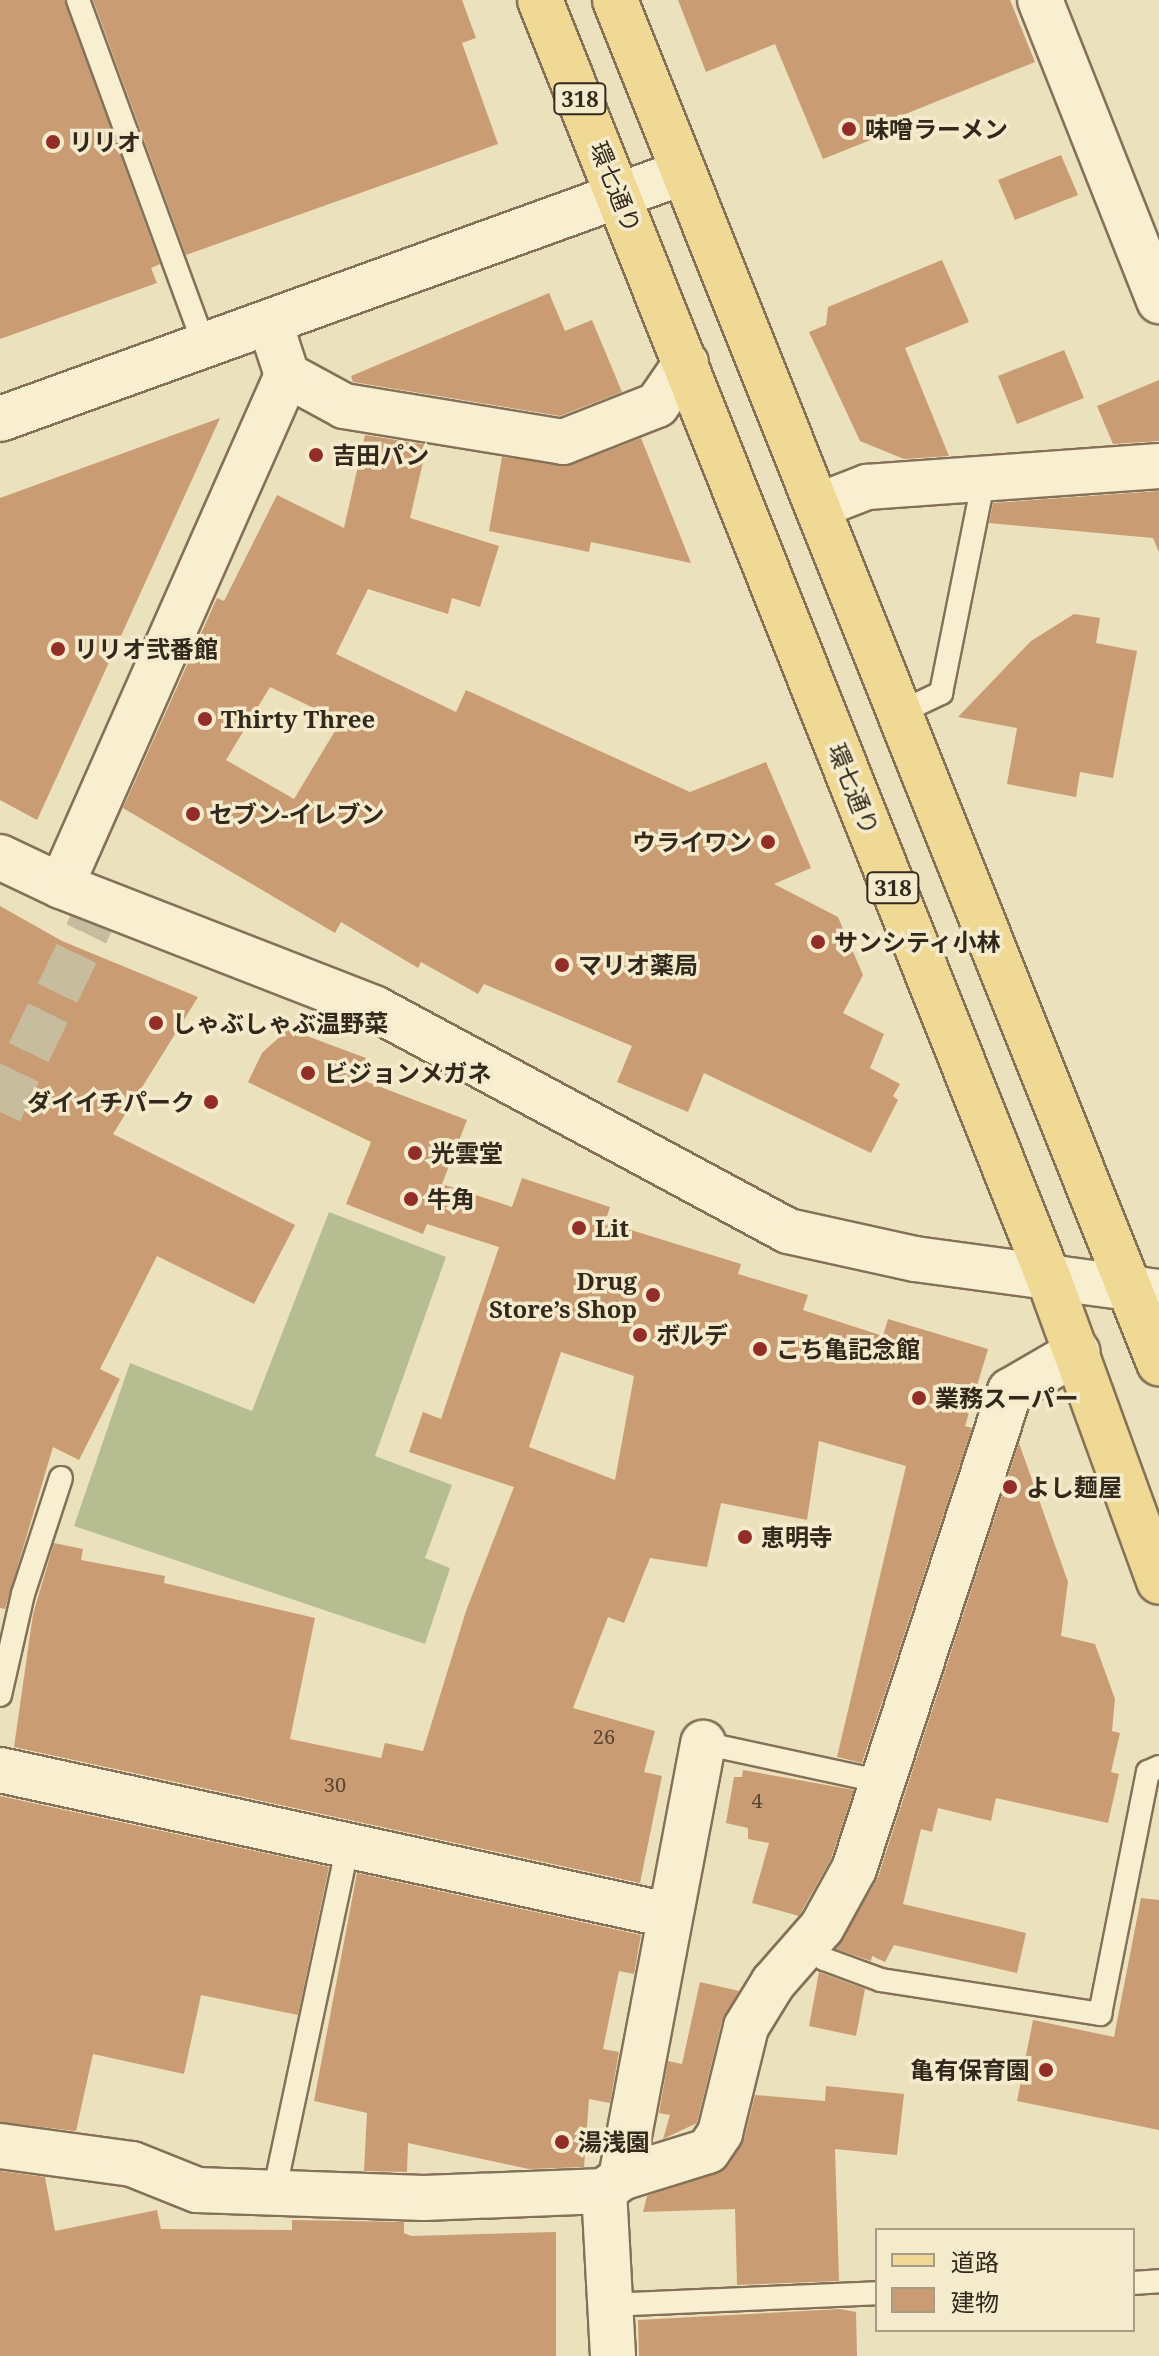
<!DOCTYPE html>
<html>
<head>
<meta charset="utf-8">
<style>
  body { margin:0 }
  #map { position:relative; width:1159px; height:2356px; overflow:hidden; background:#ece1bd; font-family:"Noto Serif","Noto Sans JP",serif }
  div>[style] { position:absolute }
  .cemetery>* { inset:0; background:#b6be91 }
  .building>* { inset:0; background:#ca9c74 }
  .street-tunnel>* { height:44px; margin-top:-22px; transform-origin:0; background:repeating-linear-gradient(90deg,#c7bc9d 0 44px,transparent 0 66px) }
  .roads { filter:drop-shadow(2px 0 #847157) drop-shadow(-2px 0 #847157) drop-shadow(0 2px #847157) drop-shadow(0 -2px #847157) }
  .lane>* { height:22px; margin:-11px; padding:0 11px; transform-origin:11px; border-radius:11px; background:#f8eed0 }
  .street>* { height:44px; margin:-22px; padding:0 22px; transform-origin:22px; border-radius:22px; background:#f8eed0 }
  .secondary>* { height:44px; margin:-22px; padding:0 22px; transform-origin:22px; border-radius:22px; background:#f8eed0 }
  .primary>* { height:44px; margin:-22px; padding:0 22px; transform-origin:22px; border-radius:22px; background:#f0d994 }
  .dots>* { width:22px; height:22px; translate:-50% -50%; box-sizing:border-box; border:4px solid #f4ebcd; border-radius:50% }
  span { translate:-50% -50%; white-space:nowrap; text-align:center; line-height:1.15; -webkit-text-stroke:7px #f4ebcd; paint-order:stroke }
  .number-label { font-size:20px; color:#594531 }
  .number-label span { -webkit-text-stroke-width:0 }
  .shield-label span { padding:2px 6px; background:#f4ebcd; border:2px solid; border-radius:6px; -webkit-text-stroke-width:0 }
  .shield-label { font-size:22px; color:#33281b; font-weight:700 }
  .poi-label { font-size:24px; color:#33281b; font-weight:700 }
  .left { translate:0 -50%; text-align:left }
  .right { translate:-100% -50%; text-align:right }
  .street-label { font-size:24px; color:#33281b }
  .legend { position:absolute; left:875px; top:2228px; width:260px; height:104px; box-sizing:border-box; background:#f4ebcd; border:2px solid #a79d86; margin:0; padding:10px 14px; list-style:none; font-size:24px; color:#33281b }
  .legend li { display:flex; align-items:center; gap:16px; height:40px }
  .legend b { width:40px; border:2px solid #a79d86 }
</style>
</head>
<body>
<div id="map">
  <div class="cemetery">
    <div style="clip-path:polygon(329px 1212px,446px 1257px,375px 1456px,452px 1485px,425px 1558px,450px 1568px,425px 1644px,74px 1526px,130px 1363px,252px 1411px)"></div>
  </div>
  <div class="building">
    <div style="clip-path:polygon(0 0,64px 0,160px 264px,151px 268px,157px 283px,0 339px)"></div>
    <div style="clip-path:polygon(93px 0,462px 0,476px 38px,462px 43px,498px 144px,186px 255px)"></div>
    <div style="clip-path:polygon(678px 0,1010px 0,1035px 62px,888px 121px,893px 131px,823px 159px,775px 44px,706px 72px)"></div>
    <div style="clip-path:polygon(1061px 155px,1078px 195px,1015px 220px,998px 180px)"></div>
    <div style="clip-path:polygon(942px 260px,969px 322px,905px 348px,949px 456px,904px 459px,860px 441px,809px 332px,826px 325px,828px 307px)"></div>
    <div style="clip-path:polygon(549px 293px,565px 331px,592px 320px,622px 392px,560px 416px,353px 382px,351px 376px)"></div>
    <div style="clip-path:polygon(1064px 350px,1084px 398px,1017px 424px,998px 376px)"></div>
    <div style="clip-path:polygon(1159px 380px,1159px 441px,1113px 444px,1097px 406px)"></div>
    <div style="clip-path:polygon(220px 418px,60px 770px,37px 820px,0 800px,0 498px)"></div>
    <div style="clip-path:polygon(evenodd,365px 435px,427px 445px,410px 518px,499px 546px,480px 607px,452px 598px,448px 614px,368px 589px,336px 654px,456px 712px,466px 690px,690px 792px,766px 762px,811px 868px,774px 884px,838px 917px,863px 975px,843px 1013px,884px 1034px,870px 1068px,900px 1084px,893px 1096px,898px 1100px,871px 1153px,704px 1073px,688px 1112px,617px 1082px,632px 1046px,484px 984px,478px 994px,421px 962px,418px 968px,341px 922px,335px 933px,123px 808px,217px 598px,224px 601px,277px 495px,344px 528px,365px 435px,270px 687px,341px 721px,294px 799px,226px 760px,270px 687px)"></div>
    <div style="clip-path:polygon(641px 438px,691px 563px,591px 542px,589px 552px,489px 531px,502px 457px,571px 465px)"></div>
    <div style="clip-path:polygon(1159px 491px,1159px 552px,1153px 538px,989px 523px,993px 503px)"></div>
    <div style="clip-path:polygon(1074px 614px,1100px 618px,1096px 643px,1137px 651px,1113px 778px,1080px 772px,1076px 797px,1007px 784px,1017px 728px,958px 717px,1031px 641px)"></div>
    <div style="clip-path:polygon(0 906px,62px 941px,198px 997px,113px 1134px,295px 1225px,254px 1304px,157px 1256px,100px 1369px,120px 1379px,79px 1460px,53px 1447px,5px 1609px,0 1608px)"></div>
    <div style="clip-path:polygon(evenodd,288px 1029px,366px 1058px,357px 1078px,467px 1120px,442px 1184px,512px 1207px,522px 1178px,610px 1207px,605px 1222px,741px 1264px,738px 1274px,808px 1295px,803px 1310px,883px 1336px,888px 1319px,988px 1349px,965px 1426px,972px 1428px,862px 1763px,837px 1757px,906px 1466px,819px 1441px,807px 1520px,721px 1503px,707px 1567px,650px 1558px,624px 1623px,608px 1617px,573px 1708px,655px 1731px,644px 1772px,662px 1776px,640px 1883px,14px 1747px,33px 1614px,54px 1543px,83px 1549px,81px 1560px,165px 1576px,164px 1583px,315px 1618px,290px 1739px,381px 1758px,385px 1743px,423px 1751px,466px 1611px,514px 1487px,409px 1452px,423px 1412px,441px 1419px,499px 1247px,427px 1224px,423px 1234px,346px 1204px,371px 1142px,248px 1082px,262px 1053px,288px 1029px,561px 1352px,634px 1376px,615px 1480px,529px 1447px,561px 1352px)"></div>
    <div style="clip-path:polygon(1019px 1443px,1068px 1582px,1061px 1636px,1095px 1644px,1115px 1699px,1112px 1731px,1120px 1733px,1111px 1772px,1119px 1774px,1108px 1823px,996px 1798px,991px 1821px,938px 1808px,932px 1832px,921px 1829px,903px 1904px,1026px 1933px,1017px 1973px,894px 1945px,885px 1962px,872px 1956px,871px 1961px,836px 1949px,878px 1877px)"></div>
    <div style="clip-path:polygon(743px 1770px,854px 1790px,831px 1859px,799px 1916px,752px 1903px,769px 1843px,748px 1839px,748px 1828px,726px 1823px,734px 1777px,742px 1777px)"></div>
    <div style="clip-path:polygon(0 1796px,329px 1867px,298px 2015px,201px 1995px,184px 2074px,93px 2054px,76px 2131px,0 2122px)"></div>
    <div style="clip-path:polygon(357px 1873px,641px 1935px,634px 1974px,619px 1971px,603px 2049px,619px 2052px,610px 2103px,589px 2099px,584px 2167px,529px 2169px,408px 2143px,407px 2172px,364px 2171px,367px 2113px,314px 2101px)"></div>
    <div style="clip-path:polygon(1141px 1898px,1159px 1900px,1159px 2130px,1017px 2101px,1033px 2020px,1114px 2037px)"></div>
    <div style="clip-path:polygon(819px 1972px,865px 1989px,856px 2036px,809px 2026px)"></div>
    <div style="clip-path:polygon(700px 1982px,739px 1991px,722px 2021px,697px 2123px,663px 2139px,670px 2115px,659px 2113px,668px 2061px,682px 2064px)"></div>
    <div style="clip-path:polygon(826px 2086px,904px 2094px,897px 2155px,835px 2149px,839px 2281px,737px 2285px,735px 2209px,643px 2212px,647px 2196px,728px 2166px,744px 2139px,755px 2095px,825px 2101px)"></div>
    <div style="clip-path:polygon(0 2171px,45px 2177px,55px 2231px,157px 2210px,161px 2229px,292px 2230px,292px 2220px,404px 2222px,404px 2233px,411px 2236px,556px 2232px,556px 2356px,0 2356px)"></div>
    <div style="clip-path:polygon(840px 2309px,856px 2312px,857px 2356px,639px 2356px,638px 2320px)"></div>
  </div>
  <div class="street-tunnel">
    <div style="left:0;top:1112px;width:230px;rotate:-64.2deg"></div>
  </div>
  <div class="roads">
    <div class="lane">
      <div style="left:78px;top:0;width:370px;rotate:69.9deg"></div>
      <div style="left:899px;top:713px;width:47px;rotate:-25.5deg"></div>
      <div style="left:941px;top:693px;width:220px;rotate:-78.7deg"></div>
      <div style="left:0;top:1695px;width:104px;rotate:-77.2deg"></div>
      <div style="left:23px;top:1594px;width:122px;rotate:-71.9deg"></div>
      <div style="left:703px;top:1743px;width:185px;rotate:12.2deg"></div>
      <div style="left:807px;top:1944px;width:23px;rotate:41deg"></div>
      <div style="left:824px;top:1959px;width:61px;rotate:20.2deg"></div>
      <div style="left:881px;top:1980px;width:222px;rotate:8.8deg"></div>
      <div style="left:1100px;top:2014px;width:247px;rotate:-78.8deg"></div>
      <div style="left:1148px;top:1772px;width:12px;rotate:-24deg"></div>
      <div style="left:274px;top:2193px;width:355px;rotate:-78deg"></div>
      <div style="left:1133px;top:2283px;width:26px;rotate:-4deg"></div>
      <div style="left:607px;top:2305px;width:270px;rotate:-2.5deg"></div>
    </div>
    <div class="street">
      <div style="left:1040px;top:0;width:324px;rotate:68.4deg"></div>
      <div style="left:287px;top:375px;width:65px;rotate:28.5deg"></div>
      <div style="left:344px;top:406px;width:222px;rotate:9.3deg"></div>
      <div style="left:563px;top:442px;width:101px;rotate:-21.5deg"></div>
      <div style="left:657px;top:405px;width:51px;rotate:-55.4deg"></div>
      <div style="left:818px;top:506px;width:53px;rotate:-21.2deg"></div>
      <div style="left:867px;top:487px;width:293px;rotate:-4.1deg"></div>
      <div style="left:0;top:857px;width:68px;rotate:25.4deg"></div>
      <div style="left:61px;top:886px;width:559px;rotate:-66.14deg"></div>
      <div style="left:287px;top:375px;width:55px;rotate:-108.1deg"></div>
      <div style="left:0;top:1770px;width:684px;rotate:12.25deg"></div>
      <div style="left:0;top:2146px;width:133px;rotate:7.8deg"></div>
      <div style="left:132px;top:2164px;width:70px;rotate:21.8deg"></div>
      <div style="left:197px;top:2190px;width:227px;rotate:2deg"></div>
      <div style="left:424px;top:2198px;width:180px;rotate:-2.2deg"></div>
      <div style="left:621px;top:2178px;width:91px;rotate:-17.2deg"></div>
      <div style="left:708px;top:2151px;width:22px;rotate:-56deg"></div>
      <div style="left:720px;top:2133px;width:109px;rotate:-76.2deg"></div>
      <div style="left:746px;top:2027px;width:52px;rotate:-58.5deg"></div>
      <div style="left:773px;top:1983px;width:74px;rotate:-48.8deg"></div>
      <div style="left:822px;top:1927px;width:66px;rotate:-61.1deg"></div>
      <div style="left:854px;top:1869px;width:503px;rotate:-71.93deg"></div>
      <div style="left:1010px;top:1391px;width:78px;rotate:-30.2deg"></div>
      <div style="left:613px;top:2356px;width:165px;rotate:-93.1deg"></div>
      <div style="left:604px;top:2191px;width:21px;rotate:-37deg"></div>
      <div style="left:621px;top:2178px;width:443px;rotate:-79.3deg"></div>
    </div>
    <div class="secondary">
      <div style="left:0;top:419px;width:724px;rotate:-19.86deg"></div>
      <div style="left:61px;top:886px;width:336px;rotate:21.3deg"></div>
      <div style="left:374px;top:1008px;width:470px;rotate:28.3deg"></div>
      <div style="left:788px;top:1231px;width:130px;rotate:12.4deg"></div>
      <div style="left:915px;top:1259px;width:246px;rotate:7.7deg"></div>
    </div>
    <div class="primary">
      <div style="left:540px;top:0;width:1377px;rotate:68.3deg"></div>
      <div style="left:1049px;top:1279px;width:322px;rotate:70deg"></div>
      <div style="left:615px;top:0;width:1468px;rotate:68.24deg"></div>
    </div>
  </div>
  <div class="dots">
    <div style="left:849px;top:129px;background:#922d28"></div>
    <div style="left:53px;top:142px;background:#922d28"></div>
    <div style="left:316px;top:455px;background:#922d28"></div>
    <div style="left:58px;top:649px;background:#922d28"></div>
    <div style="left:205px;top:719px;background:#922d28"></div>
    <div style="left:193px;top:814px;background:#922d28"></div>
    <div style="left:768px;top:842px;background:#922d28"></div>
    <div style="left:818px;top:942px;background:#922d28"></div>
    <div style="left:562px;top:965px;background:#922d28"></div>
    <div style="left:156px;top:1023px;background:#922d28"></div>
    <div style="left:308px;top:1073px;background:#922d28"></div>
    <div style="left:211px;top:1102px;background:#922d28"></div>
    <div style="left:415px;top:1153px;background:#922d28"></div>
    <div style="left:411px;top:1199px;background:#922d28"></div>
    <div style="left:579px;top:1228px;background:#922d28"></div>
    <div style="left:653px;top:1295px;background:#922d28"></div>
    <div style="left:640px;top:1335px;background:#922d28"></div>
    <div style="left:760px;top:1349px;background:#922d28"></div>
    <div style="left:919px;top:1398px;background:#922d28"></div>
    <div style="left:1010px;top:1487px;background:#922d28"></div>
    <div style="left:745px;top:1537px;background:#922d28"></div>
    <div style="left:1046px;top:2070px;background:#922d28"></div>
    <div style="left:562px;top:2142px;background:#922d28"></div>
  </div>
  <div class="number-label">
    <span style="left:604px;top:1736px">26</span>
    <span style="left:335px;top:1784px">30</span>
    <span style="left:757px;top:1800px">4</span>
  </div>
  <div class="shield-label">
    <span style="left:580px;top:99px">318</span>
    <span style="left:893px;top:888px">318</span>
  </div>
  <div class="poi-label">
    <span class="left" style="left:865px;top:129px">味噌ラーメン</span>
    <span class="left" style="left:69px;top:142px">リリオ</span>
    <span class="left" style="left:332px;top:455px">吉田パン</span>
    <span class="left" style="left:74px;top:649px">リリオ弐番館</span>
    <span class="left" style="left:221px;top:719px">Thirty Three</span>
    <span class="left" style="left:209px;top:814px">セブン-イレブン</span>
    <span class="right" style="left:752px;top:842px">ウライワン</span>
    <span class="left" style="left:834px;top:942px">サンシティ小林</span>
    <span class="left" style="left:578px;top:965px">マリオ薬局</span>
    <span class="left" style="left:172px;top:1023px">しゃぶしゃぶ温野菜</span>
    <span class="left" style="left:324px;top:1073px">ビジョンメガネ</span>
    <span class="right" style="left:195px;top:1102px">ダイイチパーク</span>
    <span class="left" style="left:431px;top:1153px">光雲堂</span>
    <span class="left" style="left:427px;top:1199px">牛角</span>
    <span class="left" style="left:595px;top:1228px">Lit</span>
    <span class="right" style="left:637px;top:1295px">Drug<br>Store’s Shop</span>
    <span class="left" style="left:656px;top:1335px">ボルデ</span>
    <span class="left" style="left:776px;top:1349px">こち亀記念館</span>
    <span class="left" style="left:935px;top:1398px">業務スーパー</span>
    <span class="left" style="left:1026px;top:1487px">よし麺屋</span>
    <span class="left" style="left:761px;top:1537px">恵明寺</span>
    <span class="right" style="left:1030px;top:2070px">亀有保育園</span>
    <span class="left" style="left:578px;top:2142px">湯浅園</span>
  </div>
  <div class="street-label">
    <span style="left:616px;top:187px;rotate:68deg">環七通り</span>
    <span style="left:854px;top:789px;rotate:68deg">環七通り</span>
  </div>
  <ul class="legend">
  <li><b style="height:10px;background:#f0d994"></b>道路</li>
  <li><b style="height:22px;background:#ca9c74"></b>建物</li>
  </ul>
</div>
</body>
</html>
